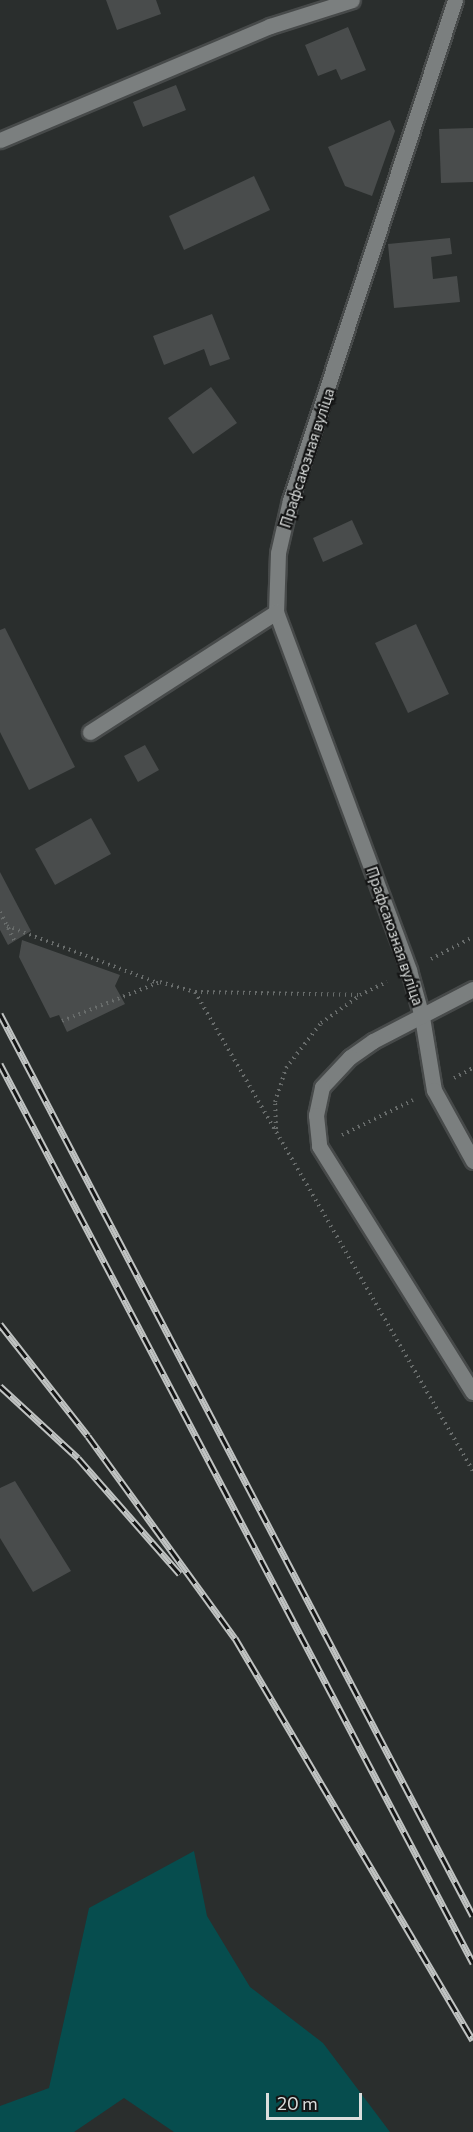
<!DOCTYPE html>
<html>
<head>
<meta charset="utf-8">
<style>
  body { margin:0 }
  #map { position:relative; width:473px; height:2132px; overflow:hidden; background:#2a2e2d; font-family:Commissioner,sans-serif }
  div>[style] { position:absolute }
  .green>* { inset:0; background:#064d4e }
  .building>* { inset:0; background:#494c4c }
  .path>* { height:4px; margin-top:-2px; transform-origin:0; background:repeating-linear-gradient(90deg,#686c6b 0 1.5px,transparent 0 6px) }
  .roads { filter:drop-shadow(2px 0 #474a4a) drop-shadow(-2px 0 #474a4a) drop-shadow(0 2px #474a4a) drop-shadow(0 -2px #474a4a) }
  .minor>* { height:15px; margin:-7.5px; padding:0 7.5px; transform-origin:7.5px; border-radius:7.5px; background:#7b7f7f }
  .rail>* { height:7px; margin-top:-3.5px; transform-origin:0; background:repeating-linear-gradient(90deg,#141515 0 14px,#c0c3c2 0 28px); box-sizing:border-box; border-block:2px solid #c0c3c2 }
  span { translate:-50% -50%; white-space:nowrap; text-align:center; line-height:1.15; -webkit-text-stroke:4.5px #141515; paint-order:stroke }
  .street-label { font-size:15px; color:#dbdedd }
  .scale { position:absolute; left:266px; top:2093px; width:96px; height:27px; box-sizing:border-box; border:3px solid #dbdedd; border-top:0; padding-left:8px; font-size:18px; line-height:21px; white-space:nowrap; color:#dbdedd; -webkit-text-stroke:4px #141515; paint-order:stroke }
</style>
</head>
<body>
<div id="map">
  <div class="green">
    <div style="clip-path:polygon(194px 1851px,207px 1916px,250px 1987px,323px 2043px,390px 2132px,174px 2132px,124px 2098px,74px 2132px,0 2132px,0 2106px,49px 2088px,89px 1908px)"></div>
  </div>
  <div class="building">
    <div style="clip-path:polygon(106px 0,156px 0,161px 14px,117px 30px)"></div>
    <div style="clip-path:polygon(348px 27px,366px 70px,341px 80px,336px 69px,318px 76px,305px 45px)"></div>
    <div style="clip-path:polygon(176px 85px,186px 110px,143px 127px,133px 102px)"></div>
    <div style="clip-path:polygon(390px 120px,395px 131px,372px 196px,345px 186px,328px 147px)"></div>
    <div style="clip-path:polygon(473px 128px,473px 182px,441px 183px,439px 129px)"></div>
    <div style="clip-path:polygon(254px 176px,270px 210px,184px 250px,169px 216px)"></div>
    <div style="clip-path:polygon(450px 238px,452px 254px,431px 257px,433px 279px,457px 276px,460px 302px,394px 308px,388px 244px)"></div>
    <div style="clip-path:polygon(212px 314px,230px 359px,210px 366px,204px 349px,164px 365px,153px 336px)"></div>
    <div style="clip-path:polygon(211px 387px,237px 423px,193px 454px,168px 418px)"></div>
    <div style="clip-path:polygon(352px 520px,363px 544px,323px 562px,313px 538px)"></div>
    <div style="clip-path:polygon(416px 624px,449px 694px,408px 713px,375px 643px)"></div>
    <div style="clip-path:polygon(5px 628px,75px 767px,29px 790px,0 732px,0 630px)"></div>
    <div style="clip-path:polygon(145px 745px,159px 770px,138px 782px,124px 756px)"></div>
    <div style="clip-path:polygon(91px 818px,111px 854px,55px 885px,35px 849px)"></div>
    <div style="clip-path:polygon(0 872px,31px 931px,8px 945px,0 930px)"></div>
    <div style="clip-path:polygon(22px 940px,120px 975px,115px 986px,125px 1004px,67px 1032px,59px 1015px,50px 1018px,19px 957px)"></div>
    <div style="clip-path:polygon(15px 1481px,71px 1571px,33px 1592px,0 1538px,0 1488px)"></div>
  </div>
  <div class="path">
    <div style="left:0;top:912px;width:34px;rotate:63deg"></div>
    <div style="left:7px;top:926px;width:161px;rotate:20.7deg"></div>
    <div style="left:431px;top:959px;width:47px;rotate:-27.6deg"></div>
    <div style="left:195px;top:992px;width:554px;rotate:59.87deg"></div>
    <div style="left:62px;top:1021px;width:105px;rotate:-21.7deg"></div>
    <div style="left:160px;top:982px;width:36px;rotate:16deg"></div>
    <div style="left:195px;top:992px;width:165px;rotate:1deg"></div>
    <div style="left:360px;top:995px;width:30px;rotate:-26deg"></div>
    <div style="left:454px;top:1078px;width:21px;rotate:-28deg"></div>
    <div style="left:276px;top:1129px;width:27px;rotate:-92deg"></div>
    <div style="left:275px;top:1102px;width:36px;rotate:-72deg"></div>
    <div style="left:286px;top:1068px;width:57px;rotate:-52.1deg"></div>
    <div style="left:321px;top:1023px;width:47px;rotate:-35.4deg"></div>
    <div style="left:342px;top:1135px;width:79px;rotate:-26.2deg"></div>
  </div>
  <div class="roads">
    <div class="minor">
      <div style="left:455px;top:0;width:527px;rotate:108.26deg"></div>
      <div style="left:290px;top:500px;width:54px;rotate:102.8deg"></div>
      <div style="left:278px;top:553px;width:59px;rotate:91.9deg"></div>
      <div style="left:276px;top:612px;width:382px;rotate:69.6deg"></div>
      <div style="left:409px;top:970px;width:49px;rotate:74.5deg"></div>
      <div style="left:422px;top:1017px;width:74px;rotate:80.7deg"></div>
      <div style="left:434px;top:1090px;width:81px;rotate:61.2deg"></div>
      <div style="left:0;top:140px;width:293px;rotate:-22.9deg"></div>
      <div style="left:270px;top:26px;width:86px;rotate:-17.6deg"></div>
      <div style="left:90px;top:732px;width:221px;rotate:-32.8deg"></div>
      <div style="left:473px;top:989px;width:113px;rotate:152.5deg"></div>
      <div style="left:373px;top:1041px;width:28px;rotate:145deg"></div>
      <div style="left:350px;top:1057px;width:41px;rotate:133deg"></div>
      <div style="left:322px;top:1087px;width:29px;rotate:102deg"></div>
      <div style="left:316px;top:1115px;width:31px;rotate:84deg"></div>
      <div style="left:319px;top:1146px;width:290px;rotate:58deg"></div>
    </div>
  </div>
  <div class="rail">
    <div style="left:0;top:1014px;width:1018px;rotate:62.33deg"></div>
    <div style="left:0;top:1064px;width:1016px;rotate:62.25deg"></div>
    <div style="left:0;top:1324px;width:142px;rotate:51.8deg"></div>
    <div style="left:88px;top:1436px;width:250px;rotate:54deg"></div>
    <div style="left:235px;top:1638px;width:467px;rotate:59.4deg"></div>
    <div style="left:0;top:1386px;width:106px;rotate:42.7deg"></div>
    <div style="left:78px;top:1458px;width:154px;rotate:48.7deg"></div>
  </div>
  <div class="street-label">
    <span style="left:307px;top:458px;rotate:-72deg">Прафсаюзная вуліца</span>
    <span style="left:395px;top:936px;rotate:71deg">Прафсаюзная вуліца</span>
  </div>
  <div class="scale">20 m</div>
</div>
</body>
</html>
